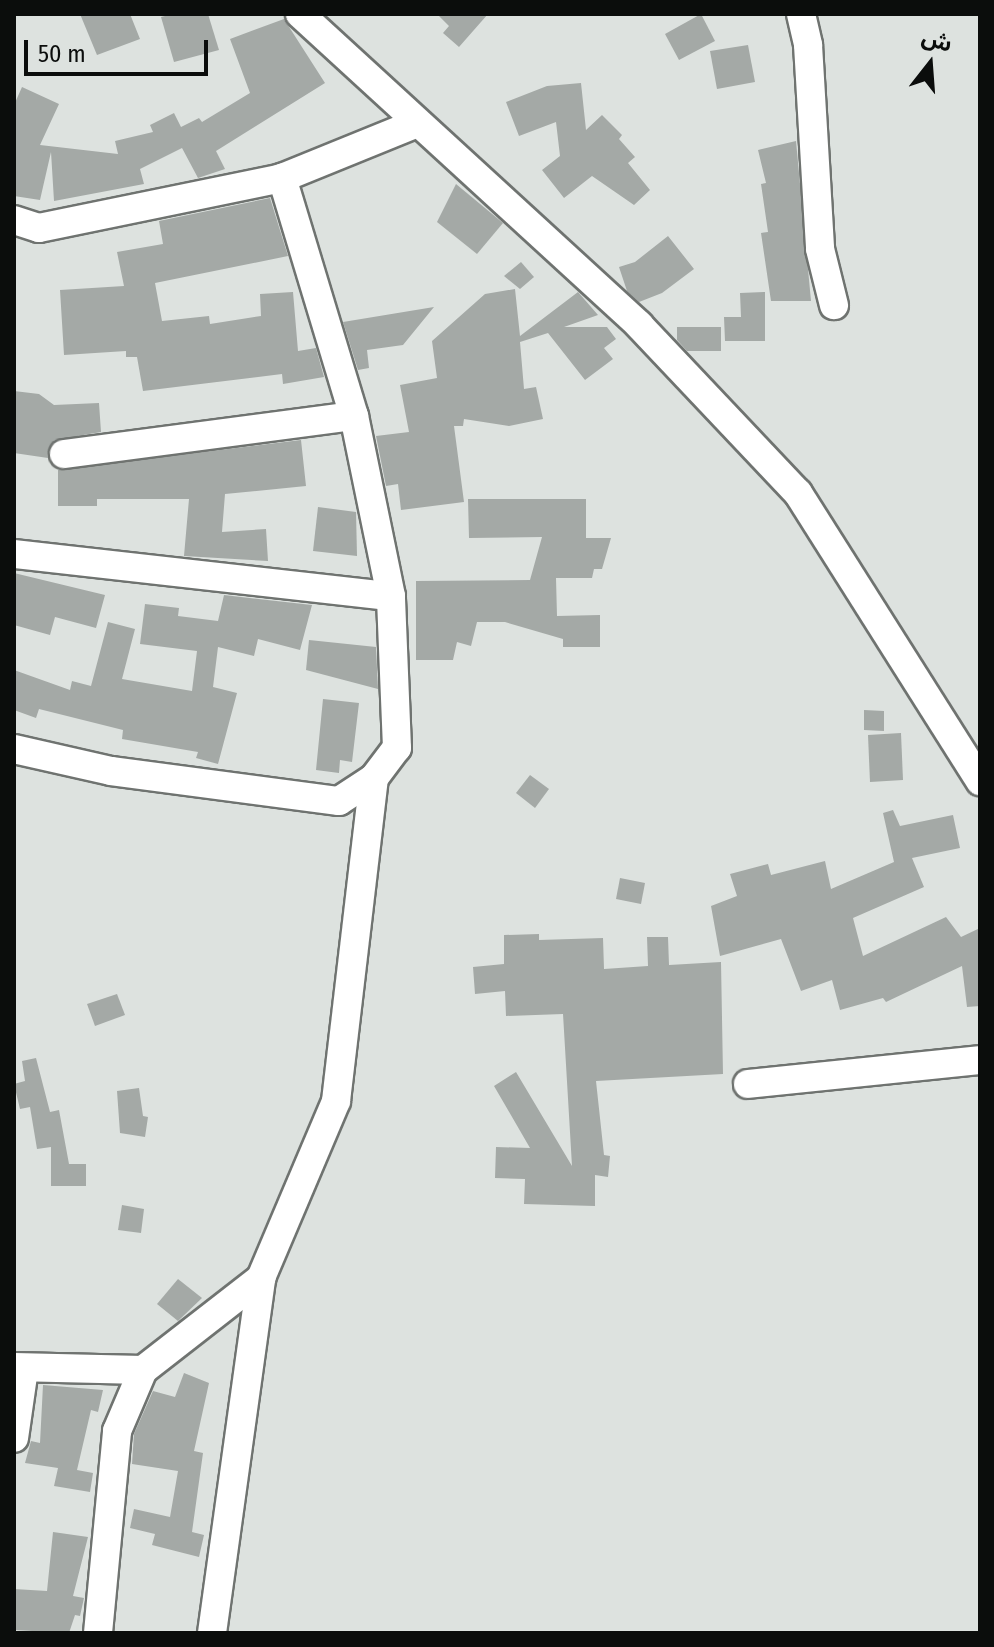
<!DOCTYPE html>
<html>
<head>
<meta charset="utf-8">
<style>
  body { margin:0 }
  #map { position:relative; width:994px; height:1647px; overflow:hidden; background:#dde2df; font-family:"Fira Sans Condensed","Noto Sans Arabic",sans-serif }
  div>[style] { position:absolute }
  .building>* { inset:0; background:#a4a9a6 }
  .roads { filter:drop-shadow(2px 0 #6f7370) drop-shadow(-2px 0 #6f7370) drop-shadow(0 2px #6f7370) drop-shadow(0 -2px #6f7370) }
  .minor>* { height:28px; margin:-14px; padding:0 14px; transform-origin:14px; border-radius:14px; background:#fff }
  span { translate:-50% -50%; white-space:nowrap; text-align:center; line-height:1.15; -webkit-text-stroke:8px #dde2df; paint-order:stroke }
  .frame { position:absolute; inset:0; border:16px solid #0b0d0c; pointer-events:none }
  .north { position:absolute; left:890px; top:24px; width:80px; height:80px; -webkit-text-stroke:6px #dde2df; paint-order:stroke; rotate:17deg; font-size:22px; font-weight:700; line-height:32px; text-align:center; color:#0b0d0c }
  .north::after { content:''; display:block; margin:auto; width:28px; height:36px; background:#0b0d0c; clip-path:polygon(50% 0,100% 100%,50% 72%,0 100%) }
  .scale { position:absolute; left:24px; top:40px; width:184px; height:36px; box-sizing:border-box; border:4px solid #0b0d0c; border-top:0; padding-left:10px; font-size:24px; line-height:28px; white-space:nowrap; color:#0b0d0c; -webkit-text-stroke:6px #dde2df; paint-order:stroke }
</style>
</head>
<body>
<div id="map">
  <div class="building">
    <div style="clip-path:polygon(80px 14px,130px 14px,140px 39px,97px 55px)"></div>
    <div style="clip-path:polygon(173px 14px,208px 14px,219px 50px,174px 62px,161px 17px)"></div>
    <div style="clip-path:polygon(437px 14px,488px 14px,459px 47px,443px 33px,449px 26px)"></div>
    <div style="clip-path:polygon(701px 14px,715px 41px,679px 60px,665px 34px)"></div>
    <div style="clip-path:polygon(284px 19px,325px 83px,216px 151px,225px 169px,198px 178px,182px 148px,140px 169px,144px 184px,54px 201px,51px 152px,40px 200px,14px 196px,14px 105px,22px 87px,59px 104px,40px 145px,118px 154px,115px 141px,153px 132px,150px 125px,174px 113px,181px 127px,199px 118px,202px 122px,250px 93px,230px 39px)"></div>
    <div style="clip-path:polygon(748px 45px,755px 82px,717px 89px,710px 51px)"></div>
    <div style="clip-path:polygon(581px 83px,586px 130px,602px 115px,622px 135px,619px 139px,635px 157px,628px 163px,650px 190px,634px 205px,592px 176px,564px 198px,542px 170px,560px 156px,556px 122px,519px 136px,506px 102px,547px 86px)"></div>
    <div style="clip-path:polygon(796px 141px,811px 301px,771px 301px,761px 233px,768px 232px,761px 184px,766px 183px,758px 150px)"></div>
    <div style="clip-path:polygon(456px 184px,503px 223px,477px 254px,437px 222px)"></div>
    <div style="clip-path:polygon(270px 198px,288px 256px,155px 283px,162px 321px,209px 316px,210px 324px,261px 316px,260px 294px,293px 292px,298px 351px,316px 348px,324px 377px,283px 384px,282px 374px,143px 391px,137px 357px,126px 357px,126px 351px,64px 355px,60px 290px,124px 286px,117px 252px,163px 244px,159px 221px)"></div>
    <div style="clip-path:polygon(668px 236px,694px 269px,662px 293px,639px 302px,627px 291px,619px 267px,635px 262px)"></div>
    <div style="clip-path:polygon(521px 262px,534px 277px,520px 289px,504px 276px)"></div>
    <div style="clip-path:polygon(515px 289px,520px 336px,578px 292px,598px 315px,564px 327px,607px 327px,616px 339px,604px 348px,613px 359px,585px 380px,548px 333px,520px 342px,524px 389px,536px 387px,543px 419px,509px 426px,464px 419px,463px 426px,454px 426px,464px 502px,401px 510px,398px 484px,386px 486px,376px 436px,409px 432px,400px 385px,437px 378px,432px 341px,485px 294px)"></div>
    <div style="clip-path:polygon(765px 292px,765px 341px,725px 341px,724px 317px,741px 317px,740px 293px)"></div>
    <div style="clip-path:polygon(434px 307px,403px 345px,367px 350px,369px 368px,358px 370px,343px 322px)"></div>
    <div style="clip-path:polygon(677px 327px,721px 327px,721px 351px,687px 351px,677px 340px)"></div>
    <div style="clip-path:polygon(14px 391px,39px 394px,54px 405px,99px 403px,101px 432px,54px 440px,48px 458px,14px 453px)"></div>
    <div style="clip-path:polygon(301px 440px,306px 486px,225px 494px,222px 532px,266px 529px,268px 561px,184px 556px,189px 499px,97px 499px,97px 506px,58px 506px,58px 470px)"></div>
    <div style="clip-path:polygon(468px 499px,586px 499px,586px 538px,611px 538px,602px 569px,594px 569px,592px 578px,556px 578px,557px 616px,600px 615px,600px 647px,563px 647px,563px 639px,505px 622px,477px 622px,471px 646px,457px 642px,453px 660px,416px 660px,416px 581px,530px 580px,542px 537px,469px 538px)"></div>
    <div style="clip-path:polygon(318px 507px,356px 512px,357px 556px,313px 551px)"></div>
    <div style="clip-path:polygon(14px 573px,105px 595px,96px 628px,55px 617px,50px 635px,14px 625px)"></div>
    <div style="clip-path:polygon(224px 595px,312px 605px,300px 650px,258px 639px,254px 656px,218px 647px,213px 687px,237px 693px,218px 764px,196px 758px,198px 752px,122px 739px,123px 730px,39px 709px,36px 718px,14px 710px,14px 670px,70px 690px,72px 681px,91px 686px,108px 622px,135px 629px,122px 679px,192px 691px,197px 651px,140px 644px,145px 604px,179px 608px,178px 616px,218px 621px)"></div>
    <div style="clip-path:polygon(309px 640px,376px 647px,378px 689px,306px 670px)"></div>
    <div style="clip-path:polygon(323px 699px,359px 703px,352px 762px,340px 760px,339px 773px,316px 770px)"></div>
    <div style="clip-path:polygon(864px 710px,884px 711px,884px 731px,864px 730px)"></div>
    <div style="clip-path:polygon(901px 733px,903px 780px,870px 782px,868px 735px)"></div>
    <div style="clip-path:polygon(530px 775px,549px 789px,535px 808px,516px 793px)"></div>
    <div style="clip-path:polygon(893px 810px,900px 826px,953px 815px,960px 848px,912px 858px,924px 887px,853px 918px,863px 956px,946px 917px,961px 937px,980px 928px,980px 1006px,967px 1007px,962px 966px,886px 1002px,883px 998px,840px 1010px,832px 980px,801px 991px,781px 939px,720px 956px,711px 906px,737px 896px,730px 874px,768px 864px,771px 875px,825px 861px,831px 889px,894px 862px,883px 813px)"></div>
    <div style="clip-path:polygon(620px 878px,645px 883px,641px 904px,616px 899px)"></div>
    <div style="clip-path:polygon(539px 934px,539px 940px,603px 938px,604px 969px,648px 966px,647px 937px,668px 937px,669px 965px,721px 962px,723px 1074px,596px 1081px,604px 1155px,610px 1156px,608px 1177px,595px 1175px,595px 1206px,524px 1204px,525px 1179px,495px 1178px,496px 1147px,530px 1148px,494px 1086px,516px 1072px,572px 1166px,563px 1014px,506px 1016px,505px 991px,475px 994px,473px 967px,504px 964px,504px 935px)"></div>
    <div style="clip-path:polygon(117px 994px,125px 1015px,95px 1026px,87px 1004px)"></div>
    <div style="clip-path:polygon(36px 1058px,50px 1112px,59px 1110px,69px 1164px,86px 1164px,86px 1186px,51px 1186px,51px 1147px,37px 1149px,30px 1107px,20px 1109px,14px 1084px,25px 1081px,22px 1061px)"></div>
    <div style="clip-path:polygon(139px 1088px,143px 1116px,148px 1117px,145px 1137px,120px 1133px,117px 1091px)"></div>
    <div style="clip-path:polygon(122px 1205px,144px 1209px,141px 1233px,118px 1230px)"></div>
    <div style="clip-path:polygon(178px 1279px,202px 1298px,178px 1321px,157px 1304px)"></div>
    <div style="clip-path:polygon(184px 1373px,209px 1383px,194px 1451px,203px 1453px,192px 1532px,204px 1535px,199px 1557px,152px 1545px,155px 1534px,130px 1528px,134px 1509px,170px 1517px,178px 1471px,132px 1464px,134px 1434px,153px 1391px,175px 1397px)"></div>
    <div style="clip-path:polygon(43px 1385px,103px 1390px,98px 1412px,91px 1410px,77px 1470px,93px 1473px,90px 1492px,54px 1486px,58px 1468px,25px 1463px,31px 1441px,40px 1443px)"></div>
    <div style="clip-path:polygon(53px 1532px,88px 1537px,73px 1596px,84px 1598px,80px 1616px,75px 1615px,69px 1633px,14px 1630px,14px 1589px,47px 1591px)"></div>
  </div>
  <div class="roads">
    <div class="minor">
      <div style="left:300px;top:14px;width:460px;rotate:42.5deg"></div>
      <div style="left:639px;top:325px;width:231px;rotate:46.6deg"></div>
      <div style="left:798px;top:493px;width:341px;rotate:57.7deg"></div>
      <div style="left:801px;top:14px;width:32px;rotate:77deg"></div>
      <div style="left:808px;top:45px;width:204px;rotate:86.6deg"></div>
      <div style="left:820px;top:249px;width:58px;rotate:76deg"></div>
      <div style="left:14px;top:220px;width:26px;rotate:18deg"></div>
      <div style="left:39px;top:228px;width:248px;rotate:-11.6deg"></div>
      <div style="left:64px;top:454px;width:292px;rotate:-7.5deg"></div>
      <div style="left:14px;top:554px;width:379px;rotate:6.4deg"></div>
      <div style="left:14px;top:749px;width:99px;rotate:12.8deg"></div>
      <div style="left:111px;top:771px;width:230px;rotate:7.5deg"></div>
      <div style="left:339px;top:801px;width:42px;rotate:-33.3deg"></div>
      <div style="left:374px;top:778px;width:38px;rotate:-53deg"></div>
      <div style="left:397px;top:748px;width:152px;rotate:-92.3deg"></div>
      <div style="left:391px;top:596px;width:184px;rotate:-101.6deg"></div>
      <div style="left:354px;top:416px;width:249px;rotate:-106.8deg"></div>
      <div style="left:282px;top:178px;width:144px;rotate:-22.1deg"></div>
      <div style="left:748px;top:1084px;width:233px;rotate:-5.9deg"></div>
      <div style="left:14px;top:1367px;width:129px;rotate:1.3deg"></div>
      <div style="left:143px;top:1370px;width:150px;rotate:-37.9deg"></div>
      <div style="left:261px;top:1278px;width:192px;rotate:-67deg"></div>
      <div style="left:336px;top:1101px;width:325px;rotate:-83.3deg"></div>
      <div style="left:14px;top:1438px;width:70px;rotate:-81.8deg"></div>
      <div style="left:98px;top:1633px;width:203px;rotate:-84.6deg"></div>
      <div style="left:117px;top:1431px;width:66px;rotate:-66.9deg"></div>
      <div style="left:212px;top:1633px;width:358px;rotate:-82.1deg"></div>
    </div>
  </div>
  <div class="frame"></div>
  <div class="north">ش</div>
  <div class="scale">50 m</div>
</div>
</body>
</html>
